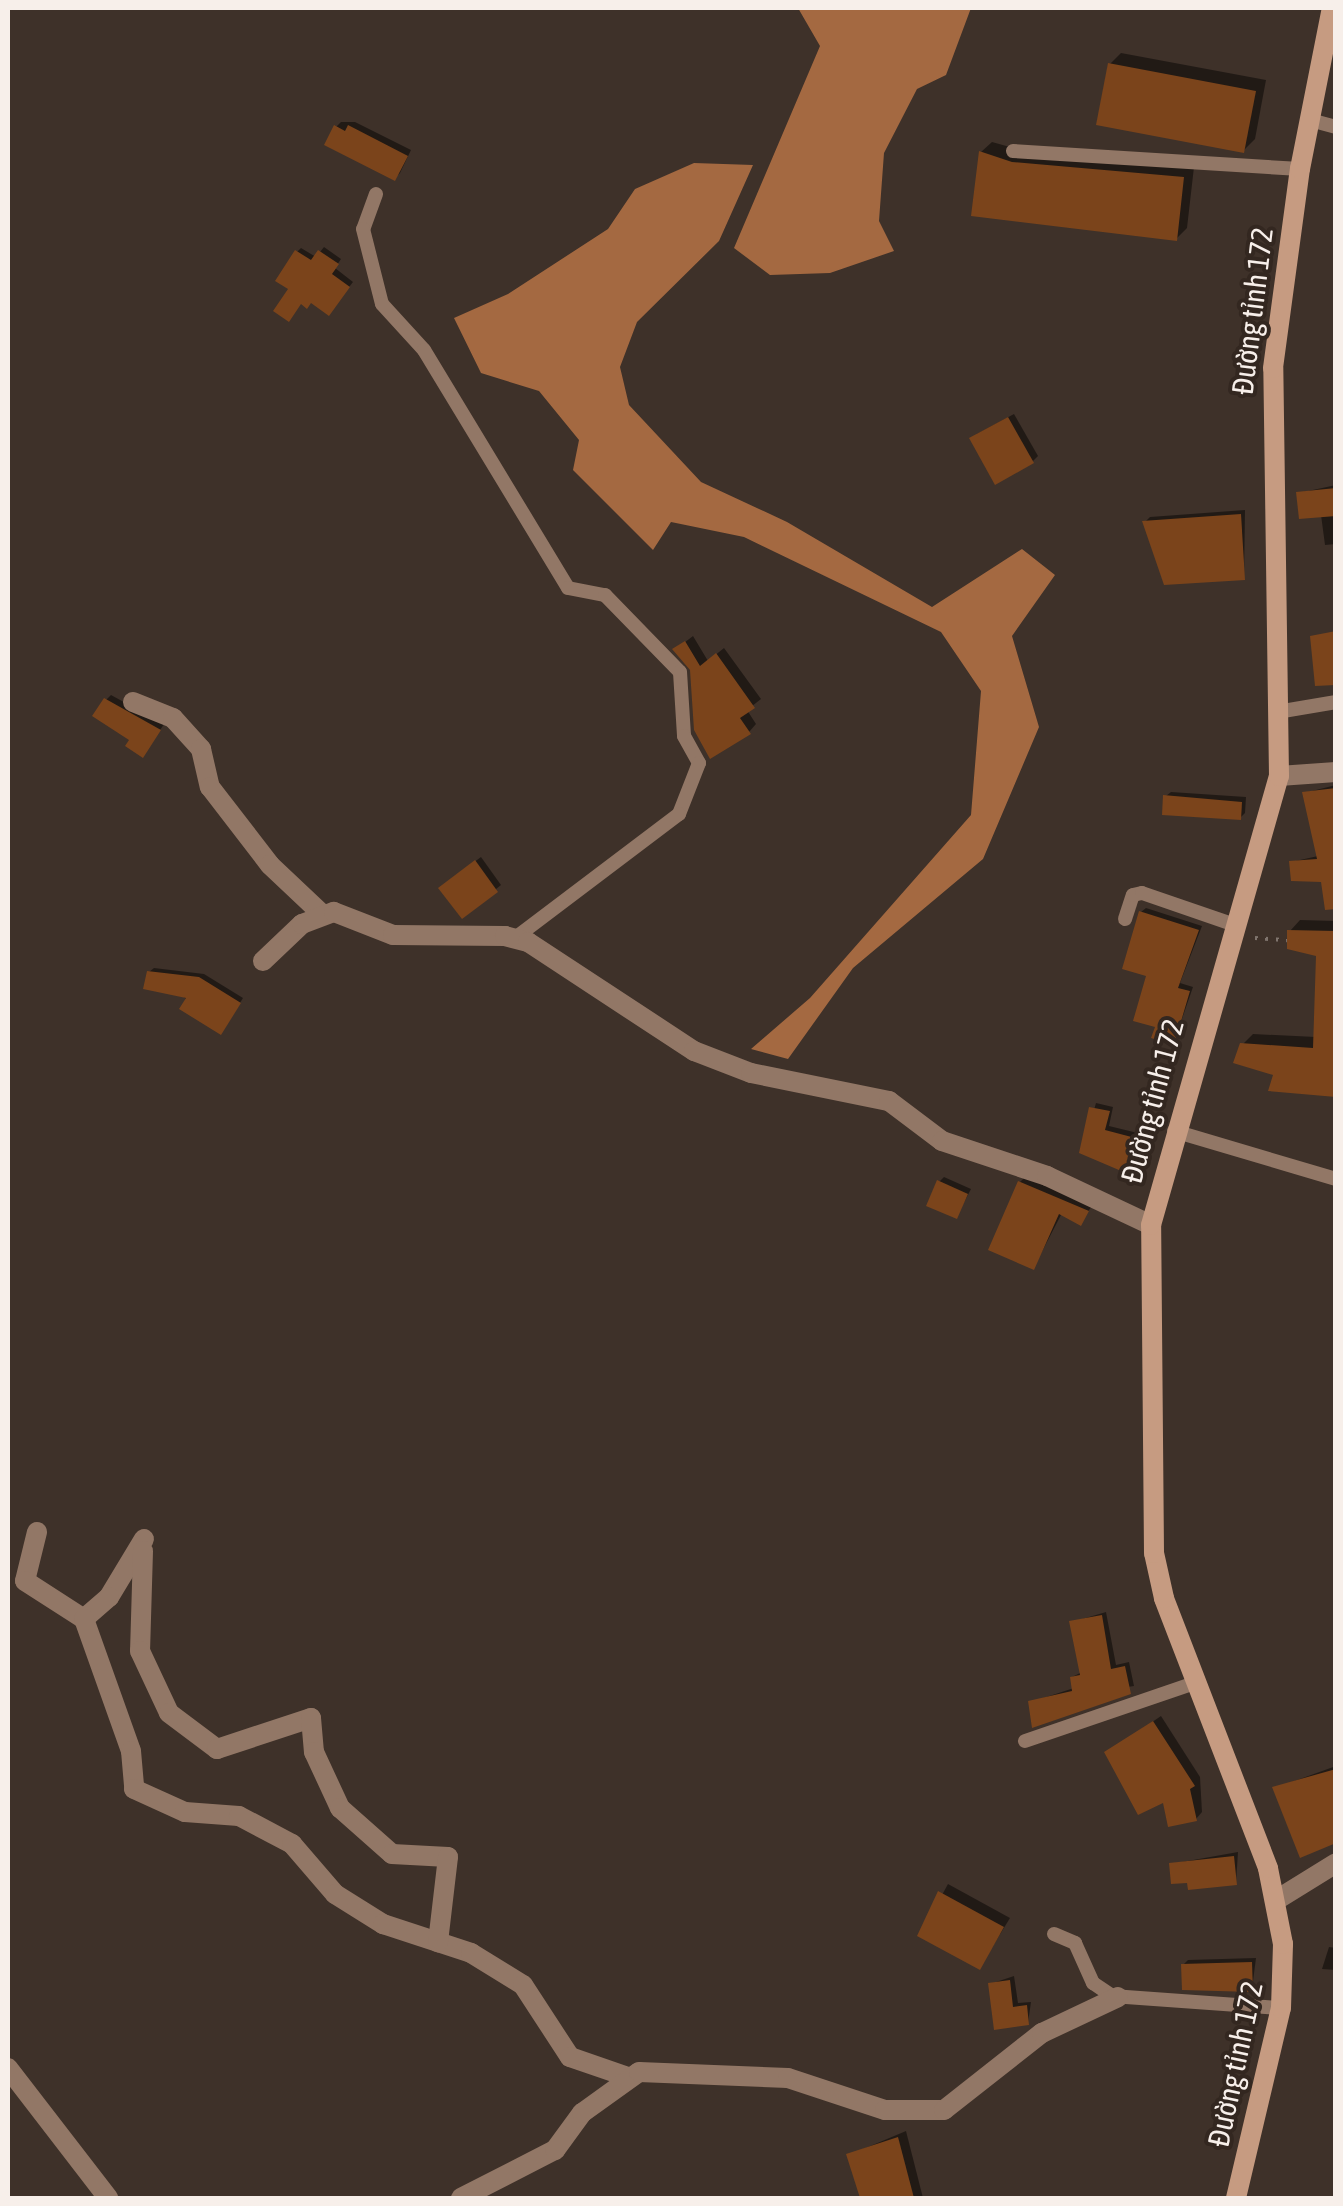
<!DOCTYPE html>
<html>
<head>
<meta charset="utf-8">
<style>
  body { margin:0 }
  #map { position:relative; width:1343px; height:2206px; overflow:hidden; background:#3e3129; font-family:"Asap Condensed",sans-serif }
  div>[style] { position:absolute }
  .water>* { inset:0; background:#a46941 }
  .shadow>* { inset:0; background:#0007 }
  .building>* { inset:0; background:#7b441b }
  .path>* { height:4px; margin-top:-2px; transform-origin:0; background:repeating-linear-gradient(90deg,#7f746d 0 2.5px,transparent 0 10.5px) }
  .lane>* { height:14px; margin:-7px; padding:0 7px; transform-origin:7px; border-radius:7px; background:#927766 }
  .street>* { height:20px; margin:-10px; padding:0 10px; transform-origin:10px; border-radius:10px; background:#927766 }
  .secondary>* { height:20px; margin:-10px; padding:0 10px; transform-origin:10px; border-radius:10px; background:#c69b81 }
  span { translate:-50% -50%; white-space:nowrap; text-align:center; line-height:1.15; -webkit-text-stroke:8px #332720; paint-order:stroke }
  .street-label { font-size:30px; color:#f7efea }
  .frame { position:absolute; inset:0; border:10px solid #f7efea; pointer-events:none }
</style>
</head>
<body>
<div id="map">
  <div class="water">
    <div style="clip-path:polygon(798px 8px,971px 8px,946px 75px,917px 89px,884px 153px,879px 221px,894px 251px,830px 273px,770px 275px,734px 248px,820px 46px)"></div>
    <div style="clip-path:polygon(694px 163px,753px 165px,719px 241px,637px 322px,620px 367px,629px 405px,701px 482px,787px 522px,932px 607px,1022px 549px,1055px 575px,1012px 636px,1039px 727px,983px 859px,853px 968px,788px 1059px,751px 1049px,810px 998px,971px 815px,981px 691px,941px 632px,744px 537px,671px 522px,653px 550px,573px 470px,579px 440px,539px 391px,481px 373px,454px 318px,508px 294px,608px 229px,635px 189px)"></div>
  </div>
  <div class="shadow">
    <div style="clip-path:polygon(1121px 53px,1266px 80px,1255px 139px,1244px 150px,1110px 64px)"></div>
    <div style="clip-path:polygon(341px 122px,355px 122px,411px 150px,400px 173px,395px 178px,336px 127px)"></div>
    <div style="clip-path:polygon(992px 142px,1024px 151px,1194px 167px,1187px 228px,1176px 239px,981px 152px)"></div>
    <div style="clip-path:polygon(324px 247px,341px 259px,335px 268px,353px 282px,332px 309px,292px 288px,297px 252px,301px 248px,316px 257px)"></div>
    <div style="clip-path:polygon(1014px 414px,1038px 456px,1033px 461px,977px 434px)"></div>
    <div style="clip-path:polygon(1336px 485px,1336px 544px,1325px 545px,1321px 515px,1299px 493px)"></div>
    <div style="clip-path:polygon(1245px 510px,1244px 578px,1145px 522px,1150px 517px)"></div>
    <div style="clip-path:polygon(693px 636px,708px 661px,724px 648px,761px 699px,747px 710px,756px 724px,749px 732px,676px 649px)"></div>
    <div style="clip-path:polygon(111px 695px,164px 724px,147px 750px,106px 700px)"></div>
    <div style="clip-path:polygon(1336px 785px,1336px 877px,1291px 862px,1318px 856px,1304px 793px)"></div>
    <div style="clip-path:polygon(1171px 792px,1246px 797px,1245px 813px,1240px 818px,1166px 796px)"></div>
    <div style="clip-path:polygon(481px 857px,501px 885px,463px 916px,446px 883px)"></div>
    <div style="clip-path:polygon(1146px 908px,1202px 926px,1180px 983px,1193px 987px,1174px 1042px,1158px 1025px,1141px 912px)"></div>
    <div style="clip-path:polygon(1300px 920px,1336px 921px,1336px 1094px,1276px 1073px,1242px 1045px,1253px 1034px,1316px 1037px,1319px 954px,1290px 931px)"></div>
    <div style="clip-path:polygon(154px 968px,204px 974px,243px 998px,225px 1027px,149px 972px)"></div>
    <div style="clip-path:polygon(1096px 1103px,1113px 1107px,1109px 1126px,1146px 1135px,1133px 1173px,1082px 1152px)"></div>
    <div style="clip-path:polygon(1027px 1175px,1094px 1203px,1080px 1223px,1062px 1213px,1034px 1267px,1020px 1182px)"></div>
    <div style="clip-path:polygon(944px 1177px,971px 1189px,957px 1216px,939px 1182px)"></div>
    <div style="clip-path:polygon(1106px 1612px,1116px 1665px,1129px 1662px,1134px 1686px,1031px 1702px,1074px 1688px,1072px 1677px,1082px 1672px,1072px 1622px)"></div>
    <div style="clip-path:polygon(1161px 1716px,1200px 1777px,1202px 1812px,1196px 1819px,1108px 1752px)"></div>
    <div style="clip-path:polygon(1336px 1766px,1336px 1840px,1275px 1788px)"></div>
    <div style="clip-path:polygon(1238px 1852px,1236px 1883px,1189px 1880px,1171px 1864px)"></div>
    <div style="clip-path:polygon(948px 1884px,1010px 1918px,980px 1967px,920px 1935px)"></div>
    <div style="clip-path:polygon(1329px 1947px,1336px 1948px,1336px 1970px,1322px 1969px)"></div>
    <div style="clip-path:polygon(1256px 1958px,1252px 1989px,1183px 1965px,1188px 1960px)"></div>
    <div style="clip-path:polygon(1014px 1976px,1018px 2003px,1031px 2002px,1028px 2023px,990px 1984px)"></div>
    <div style="clip-path:polygon(906px 2131px,923px 2198px,862px 2198px,849px 2155px)"></div>
  </div>
  <div class="building">
    <div style="clip-path:polygon(1108px 63px,1256px 91px,1244px 153px,1096px 125px)"></div>
    <div style="clip-path:polygon(334px 125px,345px 131px,348px 125px,408px 156px,395px 181px,324px 145px)"></div>
    <div style="clip-path:polygon(979px 151px,1012px 162px,1184px 177px,1177px 241px,971px 216px)"></div>
    <div style="clip-path:polygon(295px 250px,311px 260px,318px 250px,339px 264px,332px 274px,350px 287px,329px 316px,311px 303px,307px 309px,301px 304px,289px 322px,273px 311px,288px 289px,275px 281px)"></div>
    <div style="clip-path:polygon(1008px 417px,1034px 463px,995px 485px,969px 438px)"></div>
    <div style="clip-path:polygon(1336px 488px,1336px 516px,1299px 519px,1296px 492px)"></div>
    <div style="clip-path:polygon(1241px 514px,1245px 580px,1164px 585px,1142px 521px)"></div>
    <div style="clip-path:polygon(1336px 631px,1336px 685px,1315px 686px,1310px 636px)"></div>
    <div style="clip-path:polygon(685px 641px,700px 666px,716px 653px,755px 708px,740px 718px,751px 734px,710px 759px,694px 730px,690px 670px,672px 649px)"></div>
    <div style="clip-path:polygon(104px 698px,161px 730px,143px 758px,125px 746px,129px 740px,92px 716px)"></div>
    <div style="clip-path:polygon(1336px 788px,1336px 909px,1325px 910px,1321px 882px,1291px 881px,1289px 861px,1317px 859px,1302px 792px)"></div>
    <div style="clip-path:polygon(1163px 795px,1242px 802px,1241px 820px,1162px 815px)"></div>
    <div style="clip-path:polygon(475px 860px,498px 892px,462px 919px,438px 888px)"></div>
    <div style="clip-path:polygon(1139px 911px,1199px 930px,1178px 988px,1190px 991px,1174px 1045px,1151px 1038px,1155px 1027px,1133px 1021px,1146px 976px,1122px 969px)"></div>
    <div style="clip-path:polygon(1287px 930px,1336px 931px,1336px 1097px,1268px 1091px,1273px 1075px,1233px 1063px,1240px 1043px,1313px 1048px,1316px 956px,1287px 949px)"></div>
    <div style="clip-path:polygon(147px 971px,199px 977px,241px 1003px,221px 1035px,179px 1009px,186px 998px,143px 989px)"></div>
    <div style="clip-path:polygon(1089px 1107px,1110px 1111px,1105px 1130px,1143px 1140px,1133px 1176px,1079px 1153px)"></div>
    <div style="clip-path:polygon(937px 1180px,968px 1194px,957px 1219px,926px 1206px)"></div>
    <div style="clip-path:polygon(1018px 1181px,1089px 1211px,1081px 1226px,1059px 1214px,1034px 1270px,988px 1250px)"></div>
    <div style="clip-path:polygon(1102px 1615px,1111px 1669px,1125px 1666px,1131px 1694px,1032px 1728px,1028px 1701px,1072px 1691px,1070px 1677px,1080px 1675px,1069px 1621px)"></div>
    <div style="clip-path:polygon(1153px 1721px,1195px 1786px,1190px 1789px,1197px 1821px,1168px 1827px,1163px 1803px,1138px 1815px,1104px 1752px)"></div>
    <div style="clip-path:polygon(1336px 1769px,1336px 1843px,1300px 1858px,1272px 1787px)"></div>
    <div style="clip-path:polygon(1234px 1856px,1237px 1885px,1188px 1890px,1187px 1883px,1171px 1884px,1169px 1863px)"></div>
    <div style="clip-path:polygon(938px 1891px,1004px 1927px,980px 1970px,917px 1936px)"></div>
    <div style="clip-path:polygon(1252px 1962px,1253px 1992px,1182px 1990px,1181px 1964px)"></div>
    <div style="clip-path:polygon(1010px 1980px,1013px 2007px,1027px 2005px,1029px 2025px,994px 2030px,988px 1983px)"></div>
    <div style="clip-path:polygon(898px 2137px,914px 2198px,860px 2198px,846px 2154px)"></div>
  </div>
  <div class="path">
    <div style="left:1255px;top:938px;width:32px;rotate:4deg"></div>
  </div>
  <div class="lane">
    <div style="left:1310px;top:120px;width:27px;rotate:15deg"></div>
    <div style="left:1013px;top:151px;width:288px;rotate:3.6deg"></div>
    <div style="left:376px;top:194px;width:37px;rotate:110deg"></div>
    <div style="left:363px;top:229px;width:77px;rotate:75.8deg"></div>
    <div style="left:382px;top:304px;width:62px;rotate:47.6deg"></div>
    <div style="left:424px;top:350px;width:278px;rotate:58.8deg"></div>
    <div style="left:568px;top:588px;width:38px;rotate:11deg"></div>
    <div style="left:605px;top:595px;width:107px;rotate:45.8deg"></div>
    <div style="left:680px;top:672px;width:64px;rotate:86.4deg"></div>
    <div style="left:684px;top:736px;width:31px;rotate:61deg"></div>
    <div style="left:699px;top:763px;width:55px;rotate:111.4deg"></div>
    <div style="left:679px;top:814px;width:206px;rotate:142.9deg"></div>
    <div style="left:1283px;top:711px;width:54px;rotate:-9.6deg"></div>
    <div style="left:1125px;top:919px;width:25px;rotate:-72deg"></div>
    <div style="left:1133px;top:895px;width:9px;rotate:-13deg"></div>
    <div style="left:1142px;top:893px;width:98px;rotate:19deg"></div>
    <div style="left:1174px;top:1131px;width:169px;rotate:16.5deg"></div>
    <div style="left:1025px;top:1741px;width:182px;rotate:-18.9deg"></div>
    <div style="left:1054px;top:1934px;width:23px;rotate:23deg"></div>
    <div style="left:1075px;top:1943px;width:44px;rotate:65.8deg"></div>
    <div style="left:1093px;top:1983px;width:23px;rotate:34deg"></div>
    <div style="left:1112px;top:1996px;width:169px;rotate:4.1deg"></div>
  </div>
  <div class="street">
    <div style="left:133px;top:702px;width:43px;rotate:21.8deg"></div>
    <div style="left:173px;top:718px;width:42px;rotate:47.9deg"></div>
    <div style="left:201px;top:749px;width:39px;rotate:77deg"></div>
    <div style="left:210px;top:787px;width:98px;rotate:52.4deg"></div>
    <div style="left:270px;top:865px;width:71px;rotate:43.3deg"></div>
    <div style="left:1279px;top:776px;width:57px;rotate:-4deg"></div>
    <div style="left:263px;top:961px;width:54px;rotate:-43.5deg"></div>
    <div style="left:302px;top:924px;width:34px;rotate:-21deg"></div>
    <div style="left:334px;top:912px;width:63px;rotate:21.3deg"></div>
    <div style="left:393px;top:935px;width:112px;rotate:0.5deg"></div>
    <div style="left:505px;top:936px;width:24px;rotate:15deg"></div>
    <div style="left:528px;top:942px;width:199px;rotate:33.3deg"></div>
    <div style="left:694px;top:1051px;width:61px;rotate:21.1deg"></div>
    <div style="left:751px;top:1073px;width:141px;rotate:11.5deg"></div>
    <div style="left:889px;top:1101px;width:66px;rotate:37deg"></div>
    <div style="left:942px;top:1141px;width:111px;rotate:18.4deg"></div>
    <div style="left:1047px;top:1176px;width:115px;rotate:25.2deg"></div>
    <div style="left:37px;top:1532px;width:50px;rotate:103.8deg"></div>
    <div style="left:25px;top:1581px;width:70px;rotate:32.8deg"></div>
    <div style="left:144px;top:1539px;width:68px;rotate:121.1deg"></div>
    <div style="left:109px;top:1597px;width:33px;rotate:139deg"></div>
    <div style="left:84px;top:1619px;width:140px;rotate:70.4deg"></div>
    <div style="left:131px;top:1751px;width:38px;rotate:85deg"></div>
    <div style="left:134px;top:1789px;width:56px;rotate:24.3deg"></div>
    <div style="left:185px;top:1812px;width:54px;rotate:4.2deg"></div>
    <div style="left:239px;top:1816px;width:60px;rotate:27.8deg"></div>
    <div style="left:292px;top:1844px;width:66px;rotate:49.3deg"></div>
    <div style="left:335px;top:1894px;width:57px;rotate:32deg"></div>
    <div style="left:383px;top:1924px;width:93px;rotate:18.2deg"></div>
    <div style="left:471px;top:1953px;width:61px;rotate:31.6deg"></div>
    <div style="left:523px;top:1985px;width:86px;rotate:56.9deg"></div>
    <div style="left:570px;top:2057px;width:61px;rotate:19deg"></div>
    <div style="left:143px;top:1551px;width:100px;rotate:91.7deg"></div>
    <div style="left:140px;top:1651px;width:68px;rotate:64.9deg"></div>
    <div style="left:169px;top:1713px;width:60px;rotate:36.9deg"></div>
    <div style="left:217px;top:1749px;width:99px;rotate:-18.3deg"></div>
    <div style="left:311px;top:1718px;width:34px;rotate:85deg"></div>
    <div style="left:314px;top:1752px;width:62px;rotate:65.1deg"></div>
    <div style="left:340px;top:1808px;width:69px;rotate:41.5deg"></div>
    <div style="left:392px;top:1854px;width:56px;rotate:3.1deg"></div>
    <div style="left:448px;top:1857px;width:86px;rotate:96.7deg"></div>
    <div style="left:1278px;top:1899px;width:68px;rotate:-31.8deg"></div>
    <div style="left:8px;top:2068px;width:164px;rotate:52.4deg"></div>
    <div style="left:461px;top:2198px;width:106px;rotate:-27.1deg"></div>
    <div style="left:555px;top:2150px;width:46px;rotate:-53.9deg"></div>
    <div style="left:582px;top:2113px;width:70px;rotate:-35.7deg"></div>
    <div style="left:639px;top:2072px;width:149px;rotate:2.3deg"></div>
    <div style="left:788px;top:2078px;width:102px;rotate:18.3deg"></div>
    <div style="left:885px;top:2110px;width:59px"></div>
    <div style="left:944px;top:2110px;width:125px;rotate:-38.2deg"></div>
    <div style="left:1042px;top:2033px;width:84px;rotate:-25.3deg"></div>
  </div>
  <div class="secondary">
    <div style="left:1236px;top:2198px;width:195px;rotate:-76.7deg"></div>
    <div style="left:1281px;top:2008px;width:64px;rotate:-88.2deg"></div>
    <div style="left:1283px;top:1944px;width:77px;rotate:-101.2deg"></div>
    <div style="left:1268px;top:1868px;width:289px;rotate:-111.1deg"></div>
    <div style="left:1164px;top:1598px;width:46px;rotate:-102.5deg"></div>
    <div style="left:1154px;top:1553px;width:328px;rotate:-90.5deg"></div>
    <div style="left:1151px;top:1225px;width:467px;rotate:-74.1deg"></div>
    <div style="left:1279px;top:776px;width:408px;rotate:-90.8deg"></div>
    <div style="left:1273px;top:368px;width:201px;rotate:-82.3deg"></div>
    <div style="left:1300px;top:169px;width:164px;rotate:-78.8deg"></div>
  </div>
  <div class="street-label">
    <span style="left:1252px;top:311px;rotate:-83deg">Đường tỉnh 172</span>
    <span style="left:1152px;top:1101px;rotate:-75deg">Đường tỉnh 172</span>
    <span style="left:1235px;top:2064px;rotate:-78deg">Đường tỉnh 172</span>
  </div>
  <div class="frame"></div>
</div>
</body>
</html>
